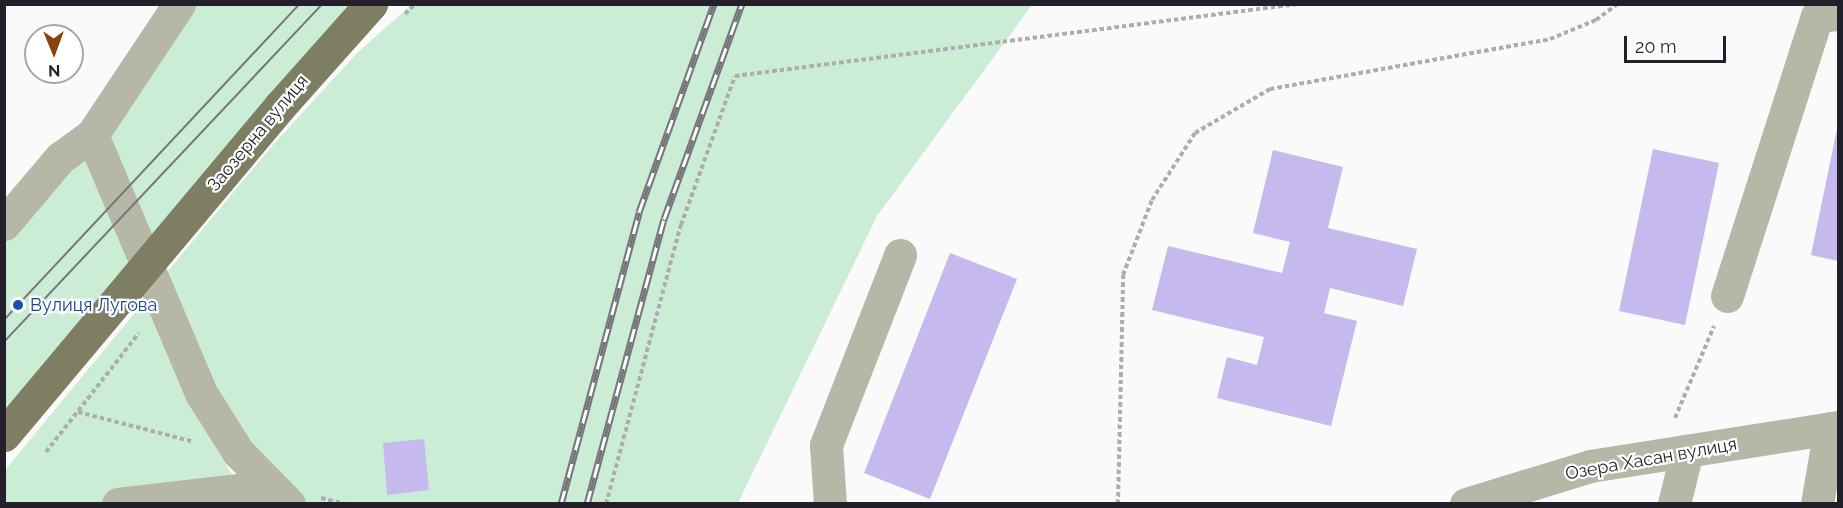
<!DOCTYPE html>
<html>
<head>
<meta charset="utf-8">
<style>
  body { margin:0 }
  #map { position:relative; width:1843px; height:508px; overflow:hidden; background:#fafafa; font-family:Raleway,sans-serif }
  div>[style] { position:absolute }
  .green>* { inset:0; background:#cbedd6 }
  .building>* { inset:0; background:#c5b9ed }
  .path>* { height:4px; margin-top:-2px; transform-origin:0; background:repeating-linear-gradient(90deg,#adacb0 0 4.5px,transparent 0 7.5px) }
  .minor>* { height:33px; margin:-16.5px; padding:0 16.5px; transform-origin:16.5px; border-radius:16.5px; background:#b6b7a7 }
  .major>* { height:33px; margin:-16.5px; padding:0 16.5px; transform-origin:16.5px; border-radius:16.5px; background:#7e7e63 }
  .tram>* { height:1.5px; margin:-0.75px; padding:0 0.75px; transform-origin:0.75px; border-radius:0.75px; background:#77757c }
  .rail>* { height:7px; margin-top:-3.5px; transform-origin:0; background:repeating-linear-gradient(90deg,#fff 0 14px,#77757c 0 28px); box-sizing:border-box; border-block:2px solid #77757c }
  .dots>* { width:16px; height:16px; translate:-50% -50%; box-sizing:border-box; border:3px solid #fff; border-radius:50% }
  span { translate:-50% -50%; white-space:nowrap; text-align:center; line-height:1.15; -webkit-text-stroke:4.5px #fff; paint-order:stroke }
  .street-label { font-size:18px; color:#231f2b }
  .transit-label { font-size:18px; color:#164399 }
  .left { translate:0 -50%; text-align:left }
  .frame { position:absolute; inset:0; border:6px solid #231f2b; pointer-events:none }
  .north { position:absolute; left:24px; top:24px; width:60px; height:60px; box-sizing:border-box; background:#fff; border:2px solid #a7a5aa; border-radius:50%; rotate:179deg; font-size:16px; font-weight:700; line-height:24px; text-align:center; color:#231f2b }
  .north::after { content:''; display:block; margin:auto; width:21px; height:27px; background:#85450d; clip-path:polygon(50% 0,100% 100%,50% 72%,0 100%) }
  .scale { position:absolute; left:1624px; top:36px; width:102px; height:27px; box-sizing:border-box; border:3px solid #231f2b; border-top:0; padding-left:8px; font-size:18px; line-height:21px; white-space:nowrap; color:#231f2b; -webkit-text-stroke:4px #fff; paint-order:stroke }
</style>
</head>
<body>
<div id="map">
  <div class="green">
    <div style="clip-path:polygon(179px 5px,373px 5px,5px 425px,5px 224px)"></div>
    <div style="clip-path:polygon(411px 5px,1032px 5px,877px 216px,738px 503px,282px 503px,213px 386px,167px 272px,272px 146px,356px 54px)"></div>
    <div style="clip-path:polygon(147px 298px,188px 400px,248px 502px,5px 504px,5px 470px)"></div>
  </div>
  <div class="building">
    <div style="clip-path:polygon(1837px 129px,1838px 130px,1838px 261px,1811px 255px)"></div>
    <div style="clip-path:polygon(1653px 149px,1719px 163px,1685px 325px,1619px 311px)"></div>
    <div style="clip-path:polygon(1273px 150px,1343px 167px,1328px 228px,1417px 249px,1403px 306px,1330px 288px,1324px 313px,1357px 321px,1331px 426px,1217px 398px,1227px 357px,1257px 365px,1264px 337px,1152px 310px,1168px 246px,1282px 273px,1290px 242px,1253px 233px)"></div>
    <div style="clip-path:polygon(950px 253px,1017px 279px,930px 499px,864px 473px)"></div>
    <div style="clip-path:polygon(424px 439px,429px 490px,387px 495px,383px 443px)"></div>
  </div>
  <div class="path">
    <div style="left:405px;top:14px;width:14px;rotate:-45deg"></div>
    <div style="left:78px;top:412px;width:117px;rotate:14.4deg"></div>
    <div style="left:1675px;top:418px;width:100px;rotate:-67deg"></div>
    <div style="left:46px;top:452px;width:151px;rotate:-52deg"></div>
    <div style="left:321px;top:498px;width:25px;rotate:14deg"></div>
    <div style="left:606px;top:504px;width:289px;rotate:-75deg"></div>
    <div style="left:681px;top:225px;width:158px;rotate:-70.1deg"></div>
    <div style="left:735px;top:76px;width:567px;rotate:-7.3deg"></div>
    <div style="left:1118px;top:504px;width:229px;rotate:-88.7deg"></div>
    <div style="left:1123px;top:275px;width:80px;rotate:-68.9deg"></div>
    <div style="left:1152px;top:200px;width:80px;rotate:-57.3deg"></div>
    <div style="left:1195px;top:133px;width:87px;rotate:-30.4deg"></div>
    <div style="left:1270px;top:89px;width:284px;rotate:-10.1deg"></div>
    <div style="left:1550px;top:39px;width:50px;rotate:-22.4deg"></div>
    <div style="left:1596px;top:20px;width:26px;rotate:-37deg"></div>
  </div>
  <div class="minor">
    <div style="left:92px;top:135px;width:280px;rotate:67.1deg"></div>
    <div style="left:201px;top:393px;width:70px;rotate:57.9deg"></div>
    <div style="left:238px;top:452px;width:73px;rotate:45.6deg"></div>
    <div style="left:4px;top:224px;width:87px;rotate:-49.7deg"></div>
    <div style="left:60px;top:158px;width:39px;rotate:-36deg"></div>
    <div style="left:92px;top:135px;width:157px;rotate:-56.4deg"></div>
    <div style="left:1727px;top:296px;width:294px;rotate:-72.2deg"></div>
    <div style="left:1817px;top:16px;width:21px;rotate:-5deg"></div>
    <div style="left:118px;top:504px;width:154px;rotate:-6.7deg"></div>
    <div style="left:830px;top:504px;width:59px;rotate:-93.9deg"></div>
    <div style="left:826px;top:445px;width:204px;rotate:-68.7deg"></div>
    <div style="left:1466px;top:504px;width:130px;rotate:-17deg"></div>
    <div style="left:1590px;top:466px;width:251px;rotate:-8.9deg"></div>
    <div style="left:1674px;top:504px;width:55px;rotate:-76.2deg"></div>
    <div style="left:1817px;top:504px;width:77px;rotate:-80.3deg"></div>
  </div>
  <div class="major">
    <div style="left:4px;top:435px;width:429px;rotate:-50deg"></div>
    <div style="left:280px;top:106px;width:137px;rotate:-48.3deg"></div>
  </div>
  <div class="tram">
    <div style="left:4px;top:320px;width:433px;rotate:-46.9deg"></div>
    <div style="left:4px;top:342px;width:465px;rotate:-46.7deg"></div>
  </div>
  <div class="rail">
    <div style="left:561px;top:504px;width:302px;rotate:-75deg"></div>
    <div style="left:639px;top:212px;width:221px;rotate:-70.2deg"></div>
    <div style="left:587px;top:504px;width:295px;rotate:-74.9deg"></div>
    <div style="left:664px;top:219px;width:229px;rotate:-70.1deg"></div>
  </div>
  <div class="dots">
    <div style="left:18px;top:305px;background:#1a4fb4"></div>
  </div>
  <div class="street-label">
    <span style="left:258px;top:133px;rotate:-50deg">Заозерна вулиця</span>
    <span style="left:1651px;top:459px;rotate:-10deg">Озера Хасан вулиця</span>
  </div>
  <div class="transit-label">
    <span class="left" style="left:30px;top:305px">Вулиця Лугова</span>
  </div>
  <div class="frame"></div>
  <div class="north">N</div>
  <div class="scale">20 m</div>
</div>
</body>
</html>
